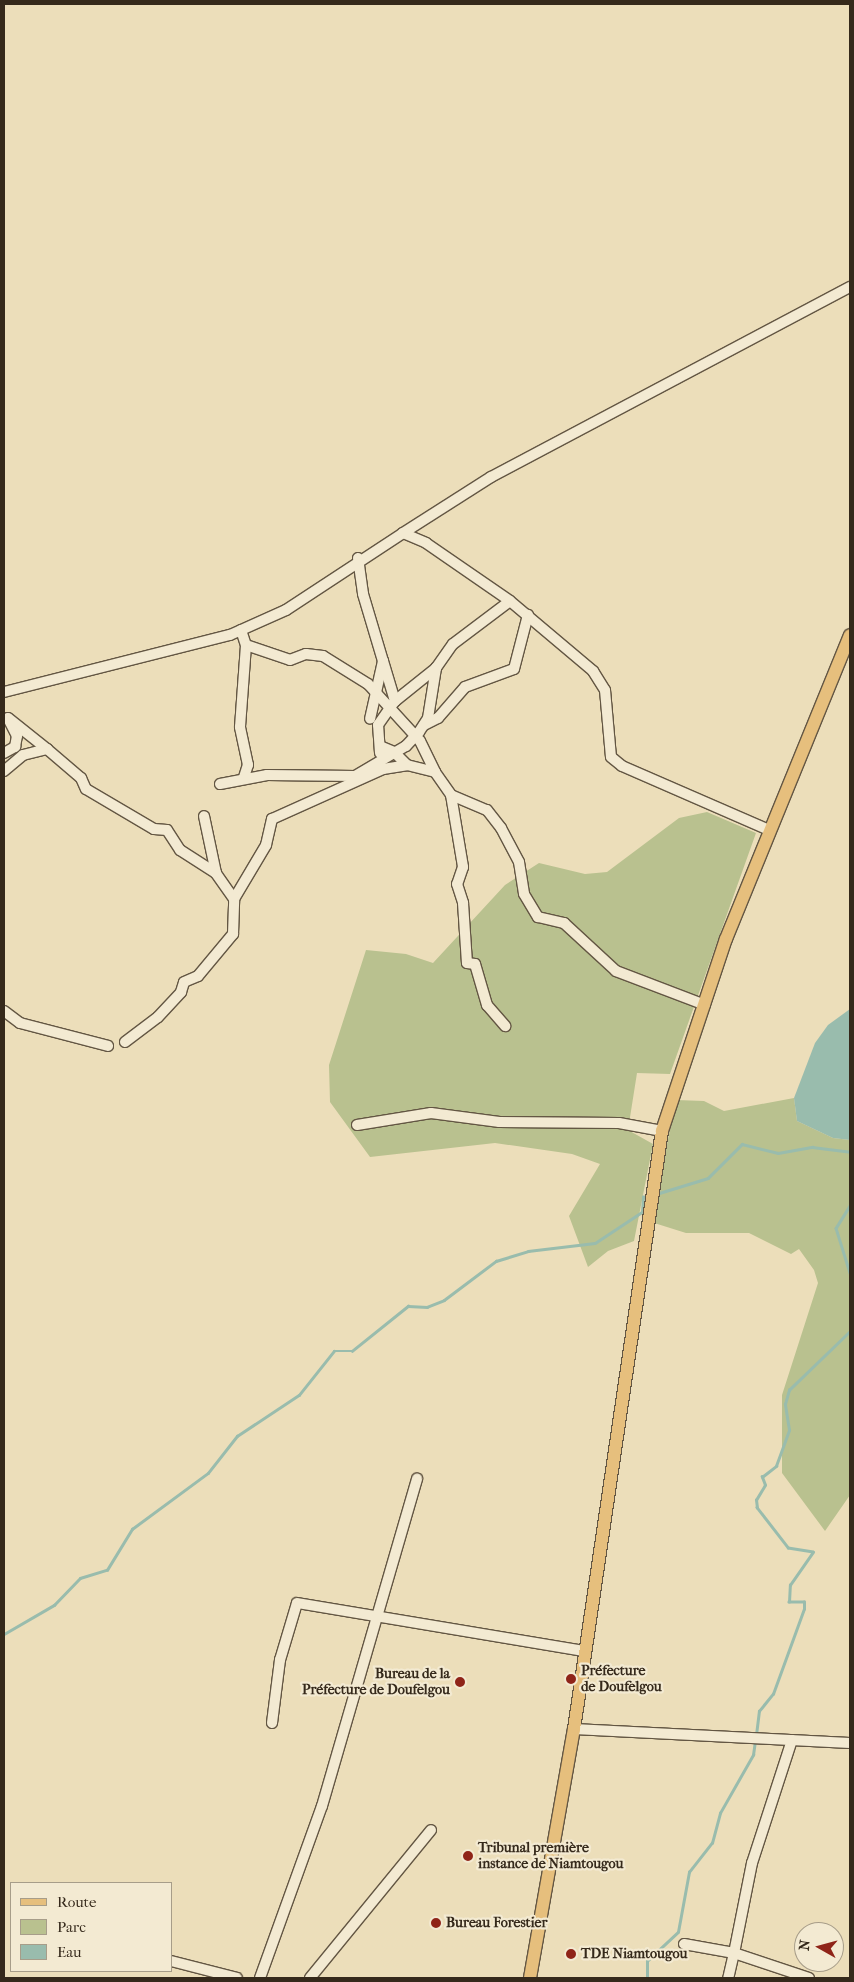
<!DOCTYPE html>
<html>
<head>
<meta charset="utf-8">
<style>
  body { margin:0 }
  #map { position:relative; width:854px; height:1982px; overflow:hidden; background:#ecdeba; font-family:"IM FELL French Canon",serif }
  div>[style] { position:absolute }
  .green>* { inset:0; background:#b9c18f }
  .water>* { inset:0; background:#99bcad }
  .stream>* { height:2.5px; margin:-1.25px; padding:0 1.25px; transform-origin:1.25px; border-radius:1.25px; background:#99bcad }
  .roads { filter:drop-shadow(1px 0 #635643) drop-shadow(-1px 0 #635643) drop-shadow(0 1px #635643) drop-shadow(0 -1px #635643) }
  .minor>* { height:10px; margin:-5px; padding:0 5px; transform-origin:5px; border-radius:5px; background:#f3ead2 }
  .major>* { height:12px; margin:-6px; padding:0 6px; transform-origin:6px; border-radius:6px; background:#e6bf7d }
  .dots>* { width:14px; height:14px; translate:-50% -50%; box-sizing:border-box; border:2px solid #f3ead2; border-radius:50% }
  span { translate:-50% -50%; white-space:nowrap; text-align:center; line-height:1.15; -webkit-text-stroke:4.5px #f3ead2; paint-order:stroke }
  .poi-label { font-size:14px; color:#35291b; font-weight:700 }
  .left { translate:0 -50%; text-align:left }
  .right { translate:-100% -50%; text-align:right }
  .frame { position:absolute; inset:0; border:5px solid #35291b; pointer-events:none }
  .legend { position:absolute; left:10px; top:1882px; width:162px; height:90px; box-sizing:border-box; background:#f3ead2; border:1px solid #a79d89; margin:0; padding:6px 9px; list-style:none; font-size:15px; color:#35291b }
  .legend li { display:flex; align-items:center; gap:10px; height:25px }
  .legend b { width:25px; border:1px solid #a79d89 }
  .north { position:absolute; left:794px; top:1922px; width:50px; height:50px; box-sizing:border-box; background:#f3ead2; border:1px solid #a79d89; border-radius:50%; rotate:277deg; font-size:14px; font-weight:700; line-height:20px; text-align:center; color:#35291b }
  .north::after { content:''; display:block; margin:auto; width:18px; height:22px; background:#8f2418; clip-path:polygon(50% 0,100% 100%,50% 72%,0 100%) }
</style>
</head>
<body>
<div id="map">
  <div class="green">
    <div style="clip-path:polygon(707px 812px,756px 833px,670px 1074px,637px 1073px,628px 1130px,653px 1144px,634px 1241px,608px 1251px,588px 1267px,569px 1216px,600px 1164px,572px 1154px,495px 1143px,370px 1157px,330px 1102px,329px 1065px,366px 950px,406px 954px,433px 963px,505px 885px,539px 863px,585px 874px,607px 872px,679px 818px)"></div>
    <div style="clip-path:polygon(794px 1098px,797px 1121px,833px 1138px,850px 1140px,850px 1495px,825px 1531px,782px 1473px,782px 1395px,818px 1283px,814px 1270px,799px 1249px,791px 1254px,749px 1233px,686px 1233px,651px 1222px,676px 1100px,704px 1101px,724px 1111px)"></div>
  </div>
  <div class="water">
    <div style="clip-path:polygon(850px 1009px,850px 1140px,833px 1138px,797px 1121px,794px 1098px,815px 1043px,828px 1025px)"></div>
  </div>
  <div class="stream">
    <div style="left:656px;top:1194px;width:54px;rotate:-17.1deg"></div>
    <div style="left:708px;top:1178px;width:48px;rotate:-45deg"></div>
    <div style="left:742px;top:1144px;width:37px;rotate:14deg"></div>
    <div style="left:778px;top:1153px;width:35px;rotate:-10deg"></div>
    <div style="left:812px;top:1147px;width:38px;rotate:7deg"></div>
    <div style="left:850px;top:1206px;width:26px;rotate:122deg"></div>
    <div style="left:836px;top:1228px;width:47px;rotate:72.7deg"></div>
    <div style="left:4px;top:1634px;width:58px;rotate:-30.1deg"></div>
    <div style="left:54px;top:1605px;width:37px;rotate:-46deg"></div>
    <div style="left:80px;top:1578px;width:28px;rotate:-17deg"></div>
    <div style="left:107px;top:1570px;width:48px;rotate:-58.6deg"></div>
    <div style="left:132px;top:1529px;width:94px;rotate:-36.4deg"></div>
    <div style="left:208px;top:1473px;width:47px;rotate:-51.9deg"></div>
    <div style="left:237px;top:1436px;width:74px;rotate:-33.5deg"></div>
    <div style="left:299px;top:1395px;width:56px;rotate:-51.5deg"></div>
    <div style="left:334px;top:1351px;width:18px"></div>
    <div style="left:352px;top:1351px;width:72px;rotate:-38.8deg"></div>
    <div style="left:408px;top:1306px;width:19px;rotate:3deg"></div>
    <div style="left:427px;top:1307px;width:18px;rotate:-22deg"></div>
    <div style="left:444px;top:1300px;width:65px;rotate:-36.9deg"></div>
    <div style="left:496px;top:1261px;width:34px;rotate:-17deg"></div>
    <div style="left:528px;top:1251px;width:67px;rotate:-6.8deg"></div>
    <div style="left:595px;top:1243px;width:56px;rotate:-33.4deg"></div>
    <div style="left:642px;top:1212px;width:15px;rotate:-86deg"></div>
    <div style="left:643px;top:1197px;width:5px;rotate:-11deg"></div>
    <div style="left:756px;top:1735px;width:24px;rotate:-83deg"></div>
    <div style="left:759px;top:1711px;width:22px;rotate:-51deg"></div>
    <div style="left:773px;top:1694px;width:90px;rotate:-70deg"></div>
    <div style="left:804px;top:1609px;width:7px;rotate:-90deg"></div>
    <div style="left:804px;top:1602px;width:15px;rotate:180deg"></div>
    <div style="left:789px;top:1602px;width:17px;rotate:-87deg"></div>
    <div style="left:790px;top:1585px;width:40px;rotate:-55.1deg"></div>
    <div style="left:813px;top:1552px;width:25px;rotate:-171deg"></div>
    <div style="left:788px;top:1548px;width:51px;rotate:-127.8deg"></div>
    <div style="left:757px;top:1508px;width:8px;rotate:-97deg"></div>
    <div style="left:756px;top:1500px;width:17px;rotate:-59deg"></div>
    <div style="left:765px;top:1485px;width:9px;rotate:-111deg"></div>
    <div style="left:762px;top:1477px;width:18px;rotate:-38deg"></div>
    <div style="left:776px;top:1466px;width:38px;rotate:-70deg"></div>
    <div style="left:789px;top:1430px;width:26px;rotate:-99deg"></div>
    <div style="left:785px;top:1404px;width:15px;rotate:-74deg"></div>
    <div style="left:789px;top:1390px;width:85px;rotate:-44deg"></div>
    <div style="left:647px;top:1978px;width:17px;rotate:-90deg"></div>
    <div style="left:647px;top:1961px;width:42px;rotate:-43.1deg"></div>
    <div style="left:678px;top:1932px;width:61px;rotate:-79.6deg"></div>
    <div style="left:689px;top:1872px;width:37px;rotate:-52deg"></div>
    <div style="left:712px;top:1843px;width:31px;rotate:-75deg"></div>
    <div style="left:720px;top:1813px;width:67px;rotate:-60.4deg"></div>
    <div style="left:753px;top:1755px;width:15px;rotate:-82deg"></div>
  </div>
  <div class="roads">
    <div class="minor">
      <div style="left:403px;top:533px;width:104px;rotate:-32.5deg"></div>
      <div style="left:491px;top:477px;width:406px;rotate:-27.9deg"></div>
      <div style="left:358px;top:558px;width:36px;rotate:82deg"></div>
      <div style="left:363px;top:594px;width:70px;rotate:73.4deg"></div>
      <div style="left:383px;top:661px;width:59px;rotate:102.6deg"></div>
      <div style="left:241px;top:630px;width:16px;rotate:72deg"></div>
      <div style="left:246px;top:645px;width:46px;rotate:18.8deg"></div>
      <div style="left:290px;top:660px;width:17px;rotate:-21deg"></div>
      <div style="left:306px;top:654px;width:17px;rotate:7deg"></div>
      <div style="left:323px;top:656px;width:53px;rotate:31.9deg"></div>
      <div style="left:368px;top:684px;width:77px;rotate:47.6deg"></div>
      <div style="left:420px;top:741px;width:34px;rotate:64deg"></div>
      <div style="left:383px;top:661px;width:42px;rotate:73.3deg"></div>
      <div style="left:4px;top:692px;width:233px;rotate:-14.2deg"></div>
      <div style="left:230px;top:635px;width:61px;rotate:-24.1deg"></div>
      <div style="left:286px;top:610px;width:140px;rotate:-33.3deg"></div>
      <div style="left:403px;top:533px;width:25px;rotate:23deg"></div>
      <div style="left:426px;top:543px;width:102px;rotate:34.6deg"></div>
      <div style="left:510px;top:601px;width:109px;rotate:40.1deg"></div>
      <div style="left:593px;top:671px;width:22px;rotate:58deg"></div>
      <div style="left:605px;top:690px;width:67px;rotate:84.9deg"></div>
      <div style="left:611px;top:757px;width:14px;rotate:39deg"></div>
      <div style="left:622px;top:766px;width:160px;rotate:23.5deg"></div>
      <div style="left:424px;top:725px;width:16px;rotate:-27deg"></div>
      <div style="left:438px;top:718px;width:41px;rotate:-48.9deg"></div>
      <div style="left:465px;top:687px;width:52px;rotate:-20.2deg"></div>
      <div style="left:514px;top:669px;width:56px;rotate:-75.5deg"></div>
      <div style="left:380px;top:746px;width:15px;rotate:23deg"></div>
      <div style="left:394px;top:752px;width:18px;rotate:45deg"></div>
      <div style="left:407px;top:765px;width:29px;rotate:14deg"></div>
      <div style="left:435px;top:772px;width:28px;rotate:55deg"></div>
      <div style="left:451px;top:795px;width:73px;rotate:80.5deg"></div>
      <div style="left:463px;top:867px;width:18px;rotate:109deg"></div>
      <div style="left:457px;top:884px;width:20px;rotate:72deg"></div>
      <div style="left:463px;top:903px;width:60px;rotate:86.2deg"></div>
      <div style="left:467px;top:963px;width:8px;rotate:7deg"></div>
      <div style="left:475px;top:964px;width:43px;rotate:73.7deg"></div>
      <div style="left:487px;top:1005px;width:28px;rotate:49deg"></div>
      <div style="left:4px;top:753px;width:13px;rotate:-29deg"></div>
      <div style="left:15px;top:747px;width:11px;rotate:-80deg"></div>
      <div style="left:17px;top:736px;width:20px;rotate:-117deg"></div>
      <div style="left:8px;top:718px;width:50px;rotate:38.5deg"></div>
      <div style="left:380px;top:753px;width:28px;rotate:-94deg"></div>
      <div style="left:378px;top:725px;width:29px;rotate:-55deg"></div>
      <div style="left:395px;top:701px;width:53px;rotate:-38.8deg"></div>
      <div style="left:436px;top:668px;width:29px;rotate:-55deg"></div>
      <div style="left:453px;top:644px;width:71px;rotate:-37deg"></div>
      <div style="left:4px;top:771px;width:25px;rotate:-40deg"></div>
      <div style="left:23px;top:755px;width:25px;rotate:-14deg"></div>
      <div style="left:47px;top:749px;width:45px;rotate:40.5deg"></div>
      <div style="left:81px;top:778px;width:12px;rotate:66deg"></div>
      <div style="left:86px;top:789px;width:79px;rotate:30.5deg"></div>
      <div style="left:154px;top:829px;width:13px;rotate:4deg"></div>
      <div style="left:167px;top:830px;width:24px;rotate:57deg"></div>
      <div style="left:180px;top:850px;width:43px;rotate:32.6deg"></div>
      <div style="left:244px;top:777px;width:13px;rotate:-72deg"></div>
      <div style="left:248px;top:765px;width:39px;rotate:-102deg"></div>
      <div style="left:240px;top:727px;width:82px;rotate:-85.8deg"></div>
      <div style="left:220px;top:784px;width:48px;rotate:-10.8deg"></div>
      <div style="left:267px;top:775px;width:88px;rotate:0.7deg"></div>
      <div style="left:355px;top:776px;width:59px;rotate:-30.5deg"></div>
      <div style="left:406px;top:746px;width:19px;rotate:-47deg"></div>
      <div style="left:419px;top:732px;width:17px;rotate:-57deg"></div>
      <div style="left:428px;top:718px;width:51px;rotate:-80.9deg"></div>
      <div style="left:451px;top:795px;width:39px;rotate:23deg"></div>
      <div style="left:487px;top:810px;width:23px;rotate:52deg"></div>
      <div style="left:501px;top:828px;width:38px;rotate:62deg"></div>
      <div style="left:519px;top:862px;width:32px;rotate:81deg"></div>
      <div style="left:524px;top:894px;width:27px;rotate:59deg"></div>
      <div style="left:538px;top:917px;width:27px;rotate:13deg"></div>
      <div style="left:564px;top:923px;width:71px;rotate:42.7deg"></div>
      <div style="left:616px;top:971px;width:95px;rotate:20.9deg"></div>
      <div style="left:234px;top:899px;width:63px;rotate:-59.3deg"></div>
      <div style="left:266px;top:845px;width:27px;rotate:-77deg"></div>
      <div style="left:272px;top:819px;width:122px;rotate:-24.2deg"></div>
      <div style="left:383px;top:769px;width:24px;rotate:-9deg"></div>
      <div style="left:4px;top:1011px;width:20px;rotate:37deg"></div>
      <div style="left:20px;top:1023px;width:91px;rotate:14.6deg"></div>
      <div style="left:125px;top:1042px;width:41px;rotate:-37.1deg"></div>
      <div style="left:158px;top:1017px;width:34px;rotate:-47deg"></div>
      <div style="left:181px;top:992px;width:10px;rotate:-73deg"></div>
      <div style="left:184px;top:982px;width:15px;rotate:-23deg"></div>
      <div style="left:198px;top:976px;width:55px;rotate:-50.2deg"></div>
      <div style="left:233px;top:934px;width:35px;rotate:-88deg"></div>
      <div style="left:234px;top:899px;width:32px;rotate:-125deg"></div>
      <div style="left:216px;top:873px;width:58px;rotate:-101.9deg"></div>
      <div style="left:357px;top:1125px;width:75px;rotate:-9.2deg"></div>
      <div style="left:431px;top:1113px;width:69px;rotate:7.5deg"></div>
      <div style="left:499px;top:1122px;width:120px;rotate:0.5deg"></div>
      <div style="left:619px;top:1123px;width:44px;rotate:10.5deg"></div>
      <div style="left:272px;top:1723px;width:64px;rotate:-82.8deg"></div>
      <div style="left:280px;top:1660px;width:59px;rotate:-73.4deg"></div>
      <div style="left:297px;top:1603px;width:292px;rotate:9.5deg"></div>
      <div style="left:574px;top:1729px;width:276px;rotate:2.9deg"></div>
      <div style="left:792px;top:1740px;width:129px;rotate:108deg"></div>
      <div style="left:752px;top:1863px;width:92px;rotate:101.3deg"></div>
      <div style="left:734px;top:1953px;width:79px;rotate:18.4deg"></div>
      <div style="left:684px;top:1944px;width:51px;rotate:10.2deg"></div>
      <div style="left:734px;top:1953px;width:26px;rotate:103deg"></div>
      <div style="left:171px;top:1961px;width:68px;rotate:14.4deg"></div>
      <div style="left:260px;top:1978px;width:183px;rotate:-70.2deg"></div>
      <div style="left:322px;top:1806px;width:341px;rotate:-73.8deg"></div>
      <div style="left:310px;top:1978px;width:191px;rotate:-50.7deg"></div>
    </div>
    <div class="major">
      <div style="left:530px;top:1978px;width:253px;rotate:-80deg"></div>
      <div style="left:574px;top:1729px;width:604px;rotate:-81.63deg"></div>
      <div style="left:662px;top:1131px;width:202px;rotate:-71.6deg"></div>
      <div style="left:726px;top:939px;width:328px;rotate:-67.8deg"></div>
    </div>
  </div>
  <div class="dots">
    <div style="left:571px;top:1679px;background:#8f2418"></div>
    <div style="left:460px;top:1682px;background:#8f2418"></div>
    <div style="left:468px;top:1856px;background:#8f2418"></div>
    <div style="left:436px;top:1923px;background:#8f2418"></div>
    <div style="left:571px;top:1954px;background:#8f2418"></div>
  </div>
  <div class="poi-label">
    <span class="left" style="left:581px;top:1679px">Préfecture<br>de Doufelgou</span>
    <span class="right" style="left:450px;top:1682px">Bureau de la<br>Préfecture de Doufelgou</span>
    <span class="left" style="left:478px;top:1856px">Tribunal première<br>instance de Niamtougou</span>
    <span class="left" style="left:446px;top:1923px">Bureau Forestier</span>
    <span class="left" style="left:581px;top:1954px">TDE Niamtougou</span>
  </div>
  <div class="frame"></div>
  <ul class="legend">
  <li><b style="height:6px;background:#e6bf7d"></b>Route</li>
  <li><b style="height:14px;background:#b9c18f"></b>Parc</li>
  <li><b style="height:14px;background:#99bcad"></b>Eau</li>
  </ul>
  <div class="north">N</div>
</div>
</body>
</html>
